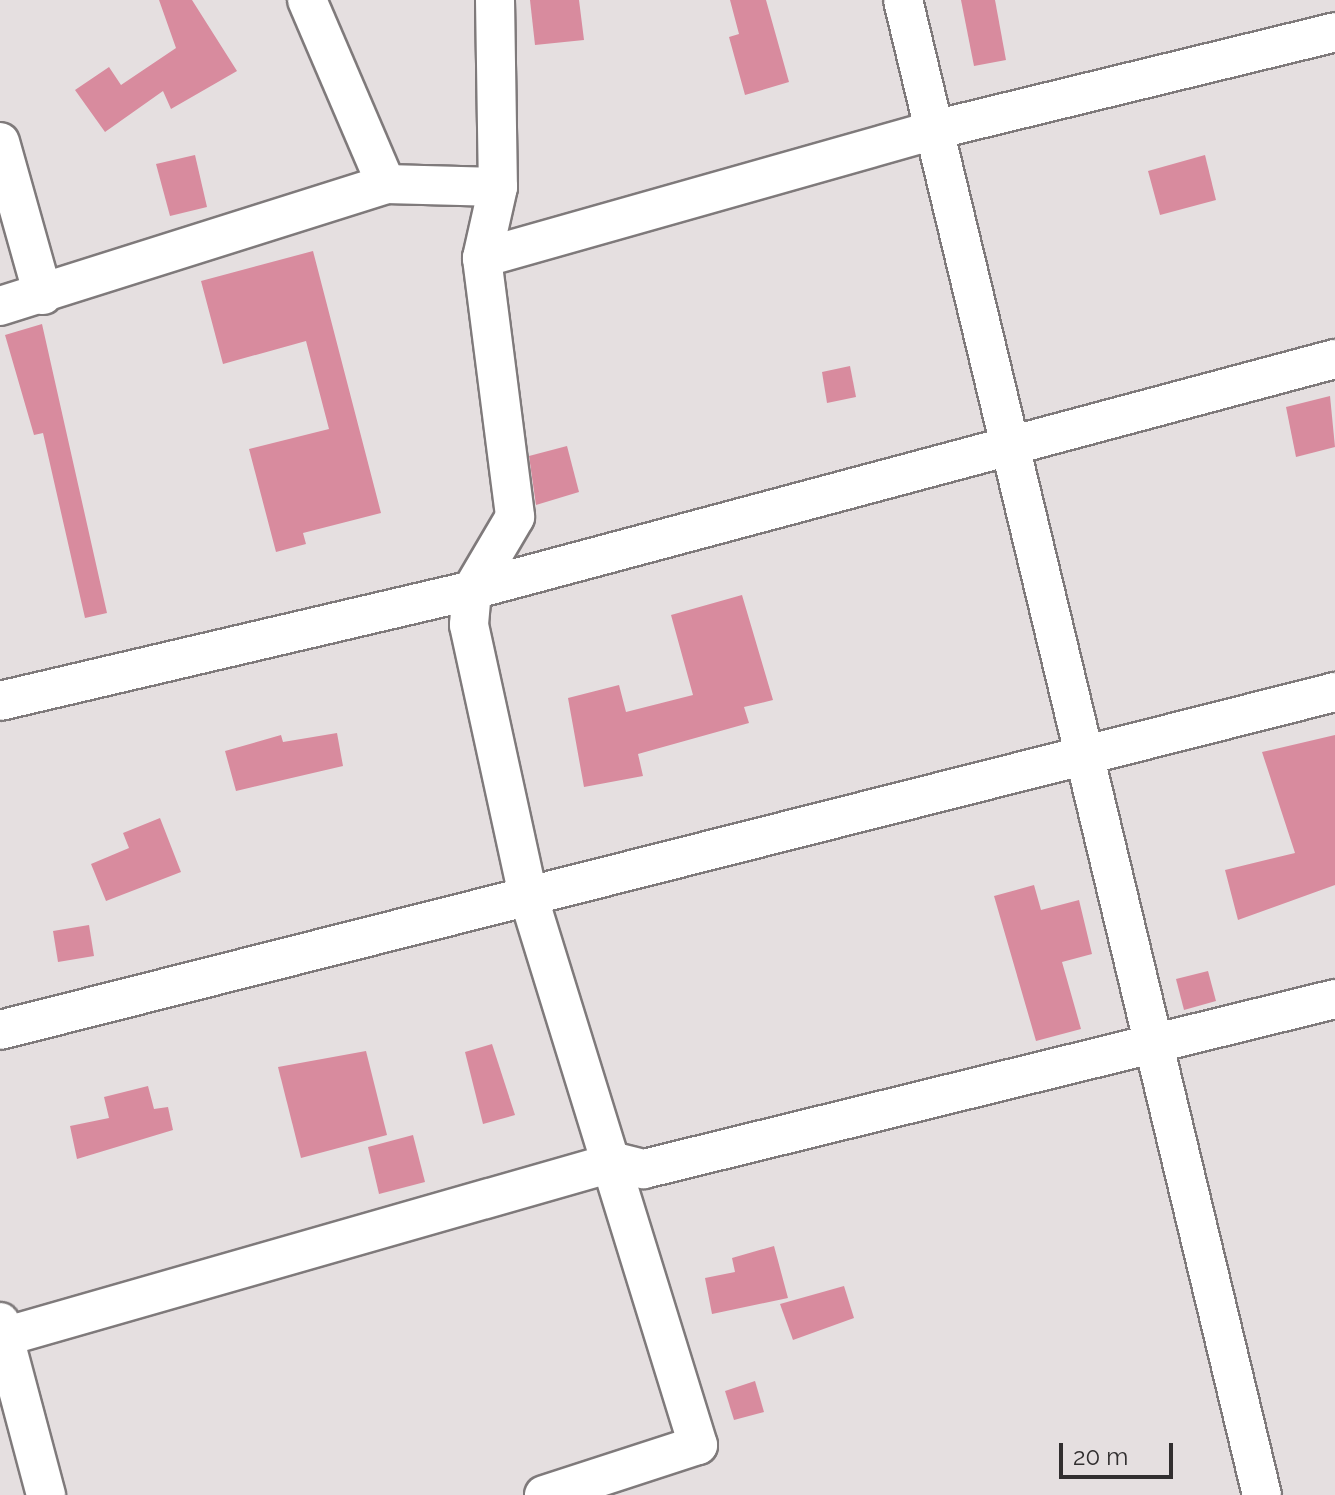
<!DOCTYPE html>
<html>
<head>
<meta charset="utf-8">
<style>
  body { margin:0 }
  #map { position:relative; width:1335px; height:1495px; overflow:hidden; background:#e5dfe0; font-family:Raleway,sans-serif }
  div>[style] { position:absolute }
  .building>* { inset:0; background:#d88b9e }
  .roads { filter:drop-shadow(2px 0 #7f7a7b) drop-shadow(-2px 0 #7f7a7b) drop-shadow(0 2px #7f7a7b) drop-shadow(0 -2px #7f7a7b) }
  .minor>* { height:38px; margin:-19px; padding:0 19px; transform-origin:19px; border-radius:19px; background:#fff }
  span { translate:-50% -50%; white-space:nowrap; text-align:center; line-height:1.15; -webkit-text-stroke:8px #e5dfe0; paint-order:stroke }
  .scale { position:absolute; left:1059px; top:1443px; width:114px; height:36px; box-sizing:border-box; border:4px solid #312e2f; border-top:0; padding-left:10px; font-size:24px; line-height:28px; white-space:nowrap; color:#312e2f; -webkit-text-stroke:6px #e5dfe0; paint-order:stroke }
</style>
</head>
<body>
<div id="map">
  <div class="building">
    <div style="clip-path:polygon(159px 0,192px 0,237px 71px,171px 109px,163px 91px,105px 132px,75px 90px,109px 67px,121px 85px,176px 48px)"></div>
    <div style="clip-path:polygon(530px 0,579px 0,584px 40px,535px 45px)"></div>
    <div style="clip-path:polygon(730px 0,766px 0,789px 82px,745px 95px,729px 37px,739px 34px)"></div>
    <div style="clip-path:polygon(961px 0,995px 0,1006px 60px,974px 66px)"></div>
    <div style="clip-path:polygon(195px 155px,207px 207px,170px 216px,156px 164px)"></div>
    <div style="clip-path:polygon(1205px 155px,1216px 200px,1160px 215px,1148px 171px)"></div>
    <div style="clip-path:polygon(313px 251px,381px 513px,303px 533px,306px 544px,276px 552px,249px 449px,329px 429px,306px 341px,223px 364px,201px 281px)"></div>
    <div style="clip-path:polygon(42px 324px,107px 613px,85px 618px,43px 433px,34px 435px,5px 335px)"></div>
    <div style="clip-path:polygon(850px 366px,856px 397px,827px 403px,822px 372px)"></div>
    <div style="clip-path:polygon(1330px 396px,1335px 447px,1296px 457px,1286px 407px)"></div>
    <div style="clip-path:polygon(567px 446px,579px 492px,536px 505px,529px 456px)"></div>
    <div style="clip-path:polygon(742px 595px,773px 700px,744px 707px,749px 723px,638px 754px,643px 776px,584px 787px,568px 698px,619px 685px,626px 712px,693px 695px,671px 615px)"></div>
    <div style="clip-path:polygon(337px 733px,343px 766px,236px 791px,225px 751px,281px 735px,283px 742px)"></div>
    <div style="clip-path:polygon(1335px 735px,1335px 885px,1238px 920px,1225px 870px,1295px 853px,1262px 752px)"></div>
    <div style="clip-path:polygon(160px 818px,181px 872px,106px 901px,91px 864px,129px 848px,123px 833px)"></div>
    <div style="clip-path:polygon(1034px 885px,1041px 910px,1079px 900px,1092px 954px,1062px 962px,1081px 1029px,1036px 1041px,994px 896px)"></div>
    <div style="clip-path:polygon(89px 925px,94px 956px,58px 962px,53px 931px)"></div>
    <div style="clip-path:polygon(1208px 971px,1216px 1001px,1184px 1010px,1176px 979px)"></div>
    <div style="clip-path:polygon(492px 1044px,515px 1115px,483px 1124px,465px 1052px)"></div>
    <div style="clip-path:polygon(366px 1051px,387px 1135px,301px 1158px,278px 1067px)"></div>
    <div style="clip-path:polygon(148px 1086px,154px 1109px,168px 1107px,173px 1130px,77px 1159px,70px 1126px,109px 1118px,104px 1097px)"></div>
    <div style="clip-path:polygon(413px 1135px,425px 1182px,379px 1194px,368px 1147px)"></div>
    <div style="clip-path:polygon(774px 1246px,788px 1298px,712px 1314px,705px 1278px,735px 1272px,732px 1258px)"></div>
    <div style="clip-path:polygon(844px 1286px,854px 1318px,793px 1340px,780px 1304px)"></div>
    <div style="clip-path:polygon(755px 1381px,764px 1412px,734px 1420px,725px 1391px)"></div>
  </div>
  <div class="roads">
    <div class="minor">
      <div style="left:307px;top:0;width:200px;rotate:66.8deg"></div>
      <div style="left:495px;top:0;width:187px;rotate:89.1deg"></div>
      <div style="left:498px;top:187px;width:73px;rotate:102.7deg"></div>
      <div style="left:482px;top:258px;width:261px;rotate:82.7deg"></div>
      <div style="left:515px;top:517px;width:85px;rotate:120.5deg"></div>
      <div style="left:472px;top:590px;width:35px;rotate:95deg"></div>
      <div style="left:469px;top:625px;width:273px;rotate:77.7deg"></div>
      <div style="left:527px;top:892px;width:579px;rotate:72.82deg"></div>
      <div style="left:698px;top:1445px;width:162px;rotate:162deg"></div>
      <div style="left:903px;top:0;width:1537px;rotate:76.5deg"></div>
      <div style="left:0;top:142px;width:159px;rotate:74.3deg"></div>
      <div style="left:482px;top:258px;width:470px;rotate:-15.8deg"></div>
      <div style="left:934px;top:130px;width:413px;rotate:-13.7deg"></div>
      <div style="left:0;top:306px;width:405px;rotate:-17.5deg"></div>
      <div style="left:386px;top:184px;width:112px;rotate:1.5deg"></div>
      <div style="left:0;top:701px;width:485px;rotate:-13.2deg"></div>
      <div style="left:472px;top:590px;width:893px;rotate:-14.99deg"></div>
      <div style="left:0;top:1030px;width:1377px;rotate:-14.21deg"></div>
      <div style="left:0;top:1322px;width:179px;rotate:75.1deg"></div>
      <div style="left:0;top:1338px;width:640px;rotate:-15.97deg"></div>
      <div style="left:615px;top:1162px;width:30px;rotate:14deg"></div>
      <div style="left:644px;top:1169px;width:712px;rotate:-13.82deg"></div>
    </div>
  </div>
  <div class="scale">20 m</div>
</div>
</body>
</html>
